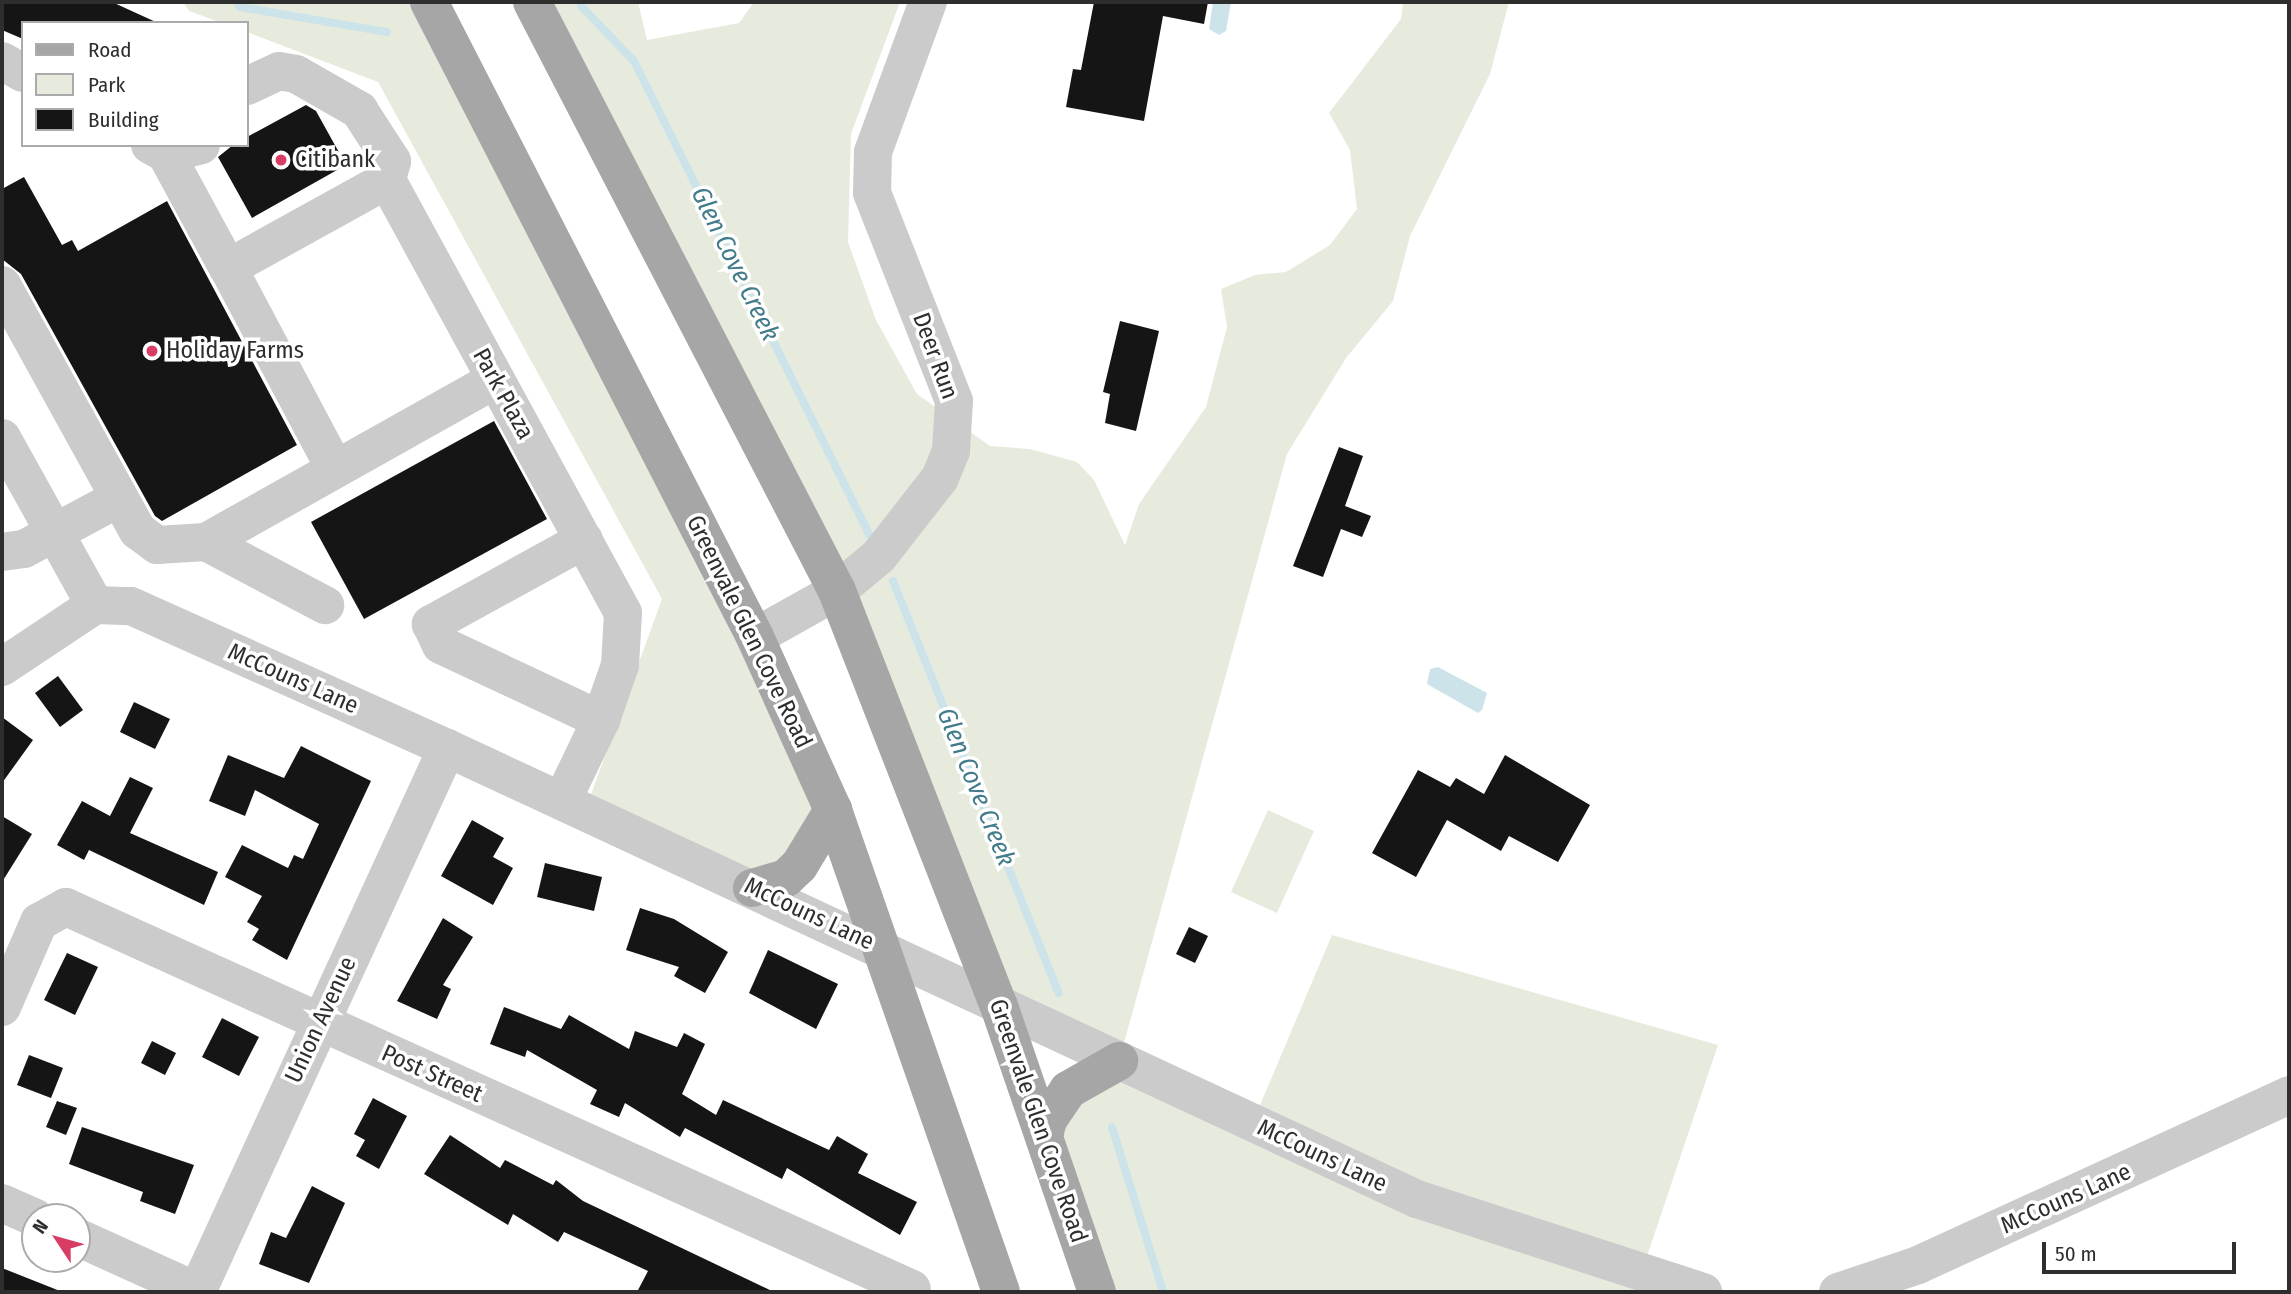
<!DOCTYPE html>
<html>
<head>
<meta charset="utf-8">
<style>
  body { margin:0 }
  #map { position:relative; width:2291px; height:1294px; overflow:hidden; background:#fff; font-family:"Fira Sans Condensed",sans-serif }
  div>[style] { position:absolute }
  .green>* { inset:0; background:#e7ebdd }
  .water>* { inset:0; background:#cbe3e9 }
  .stream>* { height:8px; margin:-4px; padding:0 4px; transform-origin:4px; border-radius:4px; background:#cbe3e9 }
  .building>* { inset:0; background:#151515 }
  .minor>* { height:38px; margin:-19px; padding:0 19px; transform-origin:19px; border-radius:19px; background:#cbcbcb }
  .major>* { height:38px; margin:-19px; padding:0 19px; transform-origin:19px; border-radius:19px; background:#a6a6a6 }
  .dots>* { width:19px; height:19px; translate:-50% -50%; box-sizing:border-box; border:4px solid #fff; border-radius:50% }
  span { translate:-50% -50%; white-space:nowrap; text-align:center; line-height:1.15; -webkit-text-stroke:7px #fff; paint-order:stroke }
  .poi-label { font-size:24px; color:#2e2e2e }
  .left { translate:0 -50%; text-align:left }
  .street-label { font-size:24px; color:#2e2e2e }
  .water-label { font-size:26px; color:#427b8a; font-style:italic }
  .frame { position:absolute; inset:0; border:4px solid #2e2e2e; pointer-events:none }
  .legend { position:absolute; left:21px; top:21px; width:228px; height:126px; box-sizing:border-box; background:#fff; border:2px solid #ababab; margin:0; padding:9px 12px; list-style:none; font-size:21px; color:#2e2e2e }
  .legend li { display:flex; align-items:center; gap:14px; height:35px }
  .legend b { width:35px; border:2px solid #ababab }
  .north { position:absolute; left:21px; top:1203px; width:70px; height:70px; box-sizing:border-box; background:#fff; border:2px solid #ababab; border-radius:50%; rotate:306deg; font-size:19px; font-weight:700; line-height:28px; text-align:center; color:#2e2e2e }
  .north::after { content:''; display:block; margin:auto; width:24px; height:32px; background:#d83e64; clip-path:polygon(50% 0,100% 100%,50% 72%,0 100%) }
  .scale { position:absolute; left:2042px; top:1242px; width:194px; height:32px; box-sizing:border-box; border:4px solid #2e2e2e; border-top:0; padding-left:9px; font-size:21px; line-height:24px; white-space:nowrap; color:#2e2e2e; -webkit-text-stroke:5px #fff; paint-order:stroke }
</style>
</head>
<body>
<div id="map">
  <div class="green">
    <div style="clip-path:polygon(183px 2px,429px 2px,833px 810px,759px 891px,585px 811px,662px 599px,378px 82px,247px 32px,247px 23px,222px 23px,189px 11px)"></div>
    <div style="clip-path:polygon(540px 2px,638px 2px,647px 40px,739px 23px,754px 2px,900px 2px,851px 134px,848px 242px,876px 320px,917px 394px,990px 446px,1030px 449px,1077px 462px,1094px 480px,1125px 545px,1139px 504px,1206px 407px,1227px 327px,1221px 289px,1255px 275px,1286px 272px,1330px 245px,1357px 209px,1350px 150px,1329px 113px,1401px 19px,1403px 2px,1509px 2px,1490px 74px,1410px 236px,1393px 301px,1346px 358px,1287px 454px,1119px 1061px,1252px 1124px,1332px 935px,1718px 1045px,1641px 1274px,1703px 1292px,1097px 1292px,1044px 1136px,1102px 1068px,999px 1006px,887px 715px)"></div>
    <div style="clip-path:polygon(1268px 810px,1314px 831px,1277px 913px,1231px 892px)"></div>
  </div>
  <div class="water">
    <div style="clip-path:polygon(1213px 2px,1231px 2px,1226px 31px,1219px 35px,1209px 29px)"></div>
    <div style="clip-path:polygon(1438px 667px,1487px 693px,1482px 710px,1478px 713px,1427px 684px,1430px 669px)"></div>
  </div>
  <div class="stream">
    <div style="left:237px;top:2px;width:6px;rotate:59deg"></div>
    <div style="left:240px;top:7px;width:149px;rotate:9.7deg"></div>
    <div style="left:581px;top:6px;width:76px;rotate:46.1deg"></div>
    <div style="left:634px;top:61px;width:530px;rotate:63.58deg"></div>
    <div style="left:893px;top:581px;width:444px;rotate:68.1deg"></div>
    <div style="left:1112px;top:1127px;width:173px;rotate:72.8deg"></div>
  </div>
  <div class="building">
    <div style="clip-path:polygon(2px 2px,112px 2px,158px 23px,23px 23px,23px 39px,2px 30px)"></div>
    <div style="clip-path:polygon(1094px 2px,1208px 2px,1204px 24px,1163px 16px,1144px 121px,1066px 107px,1073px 69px,1081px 70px)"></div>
    <div style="clip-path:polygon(306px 105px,316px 111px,346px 165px,252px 218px,218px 157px,233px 145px,247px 145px,247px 137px)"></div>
    <div style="clip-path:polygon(24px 177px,62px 245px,72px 240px,78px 251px,167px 201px,297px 445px,162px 521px,155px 516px,21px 274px,2px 259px,2px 189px)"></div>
    <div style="clip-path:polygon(1120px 321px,1159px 331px,1136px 431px,1105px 423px,1110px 394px,1103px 392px)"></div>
    <div style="clip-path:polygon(494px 421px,547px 519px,364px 619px,311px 522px)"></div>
    <div style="clip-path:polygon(1339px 447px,1363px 456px,1345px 506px,1371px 516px,1362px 537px,1341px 529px,1323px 577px,1293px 566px)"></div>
    <div style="clip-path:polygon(58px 676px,83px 710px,60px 727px,35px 693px)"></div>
    <div style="clip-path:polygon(134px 702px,170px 719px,155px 749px,120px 732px)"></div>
    <div style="clip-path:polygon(2px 717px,33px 740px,2px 783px)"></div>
    <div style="clip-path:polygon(301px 746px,371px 781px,287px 960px,252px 940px,259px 929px,247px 922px,262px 896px,225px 877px,242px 845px,288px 868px,294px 855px,303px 859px,319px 824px,255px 790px,245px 816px,209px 801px,228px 755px,284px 778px)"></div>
    <div style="clip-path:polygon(1505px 755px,1590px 805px,1558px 862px,1509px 836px,1501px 851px,1447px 820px,1416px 877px,1372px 853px,1418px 770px,1450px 787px,1456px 778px,1484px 794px)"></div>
    <div style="clip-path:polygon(130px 777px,153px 788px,130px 833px,218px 872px,204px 905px,89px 850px,84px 860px,57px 845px,82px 801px,110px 816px)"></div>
    <div style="clip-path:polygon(2px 816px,32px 834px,2px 882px)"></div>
    <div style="clip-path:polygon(472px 820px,504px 838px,493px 857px,513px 868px,493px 905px,441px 876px)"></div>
    <div style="clip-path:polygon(545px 863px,602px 877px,594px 911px,537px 897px)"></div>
    <div style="clip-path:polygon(640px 908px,674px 919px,728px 952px,705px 993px,674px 976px,679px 967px,626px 950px)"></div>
    <div style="clip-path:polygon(443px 918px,473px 937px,443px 985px,451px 989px,437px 1019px,397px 1001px)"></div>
    <div style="clip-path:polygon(1189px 927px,1208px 936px,1195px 963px,1176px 954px)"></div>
    <div style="clip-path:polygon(768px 950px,838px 984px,816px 1029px,749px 993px)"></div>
    <div style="clip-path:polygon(67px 953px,98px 967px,75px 1015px,44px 1000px)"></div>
    <div style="clip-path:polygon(504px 1007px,561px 1029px,569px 1015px,629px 1049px,635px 1031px,677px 1047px,684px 1033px,705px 1044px,682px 1094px,716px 1115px,723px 1100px,829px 1150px,837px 1136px,868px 1154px,858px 1173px,917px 1202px,900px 1235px,787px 1168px,782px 1179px,685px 1128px,680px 1137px,625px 1103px,619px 1117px,590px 1104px,597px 1090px,527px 1050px,525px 1057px,490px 1044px)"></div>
    <div style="clip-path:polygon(222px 1018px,259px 1037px,239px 1076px,202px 1057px)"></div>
    <div style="clip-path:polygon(152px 1041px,176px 1053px,165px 1075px,141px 1063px)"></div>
    <div style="clip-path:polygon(29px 1055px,63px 1068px,51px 1098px,17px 1085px)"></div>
    <div style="clip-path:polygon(373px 1098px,407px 1116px,379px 1169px,356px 1156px,365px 1140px,354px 1134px)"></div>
    <div style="clip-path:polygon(57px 1101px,77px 1108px,66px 1135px,46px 1127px)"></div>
    <div style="clip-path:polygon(82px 1127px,194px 1165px,175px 1214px,140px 1201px,143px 1192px,69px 1164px)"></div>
    <div style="clip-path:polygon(450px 1135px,500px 1168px,505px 1160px,553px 1185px,556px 1180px,583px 1201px,774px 1292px,637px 1292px,648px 1271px,564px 1232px,558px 1242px,513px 1214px,508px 1225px,424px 1174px)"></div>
    <div style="clip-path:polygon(312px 1186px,345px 1203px,309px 1283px,259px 1264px,271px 1232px,286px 1238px)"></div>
    <div style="clip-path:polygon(2px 1268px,60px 1291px,60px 1292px,2px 1292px)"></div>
  </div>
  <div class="minor">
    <div style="left:2px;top:61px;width:24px;rotate:30deg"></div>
    <div style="left:247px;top:86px;width:35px;rotate:-25deg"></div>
    <div style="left:279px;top:71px;width:17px;rotate:10deg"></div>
    <div style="left:296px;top:74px;width:73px;rotate:29.7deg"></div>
    <div style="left:359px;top:110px;width:61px;rotate:57.1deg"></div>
    <div style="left:392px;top:161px;width:20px;rotate:105deg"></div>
    <div style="left:387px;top:180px;width:493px;rotate:61.4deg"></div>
    <div style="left:623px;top:613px;width:52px;rotate:93.3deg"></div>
    <div style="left:620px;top:665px;width:58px;rotate:109.1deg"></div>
    <div style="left:601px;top:720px;width:90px;rotate:115.7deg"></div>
    <div style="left:150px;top:145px;width:18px;rotate:29deg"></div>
    <div style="left:166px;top:154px;width:36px;rotate:-14deg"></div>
    <div style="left:166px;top:154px;width:130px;rotate:61.5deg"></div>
    <div style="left:2px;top:285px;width:281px;rotate:61.1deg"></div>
    <div style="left:138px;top:531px;width:24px;rotate:36deg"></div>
    <div style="left:157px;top:545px;width:49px;rotate:-3.5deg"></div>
    <div style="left:206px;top:542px;width:331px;rotate:-29.3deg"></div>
    <div style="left:2px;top:438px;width:191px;rotate:60.9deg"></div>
    <div style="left:334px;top:467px;width:225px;rotate:-118deg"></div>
    <div style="left:228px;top:268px;width:182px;rotate:-29deg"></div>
    <div style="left:584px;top:540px;width:175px;rotate:151.2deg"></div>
    <div style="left:431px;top:624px;width:23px;rotate:65deg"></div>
    <div style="left:441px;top:645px;width:177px;rotate:25.1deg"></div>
    <div style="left:206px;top:542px;width:135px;rotate:27.9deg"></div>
    <div style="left:2px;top:552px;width:22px;rotate:-8deg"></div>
    <div style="left:24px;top:549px;width:108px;rotate:-28.2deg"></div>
    <div style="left:95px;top:605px;width:36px;rotate:2deg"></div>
    <div style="left:131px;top:606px;width:346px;rotate:24.2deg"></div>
    <div style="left:447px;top:748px;width:1070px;rotate:24.94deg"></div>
    <div style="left:1417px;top:1199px;width:301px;rotate:18deg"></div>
    <div style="left:755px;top:637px;width:94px;rotate:-29.3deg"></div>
    <div style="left:837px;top:591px;width:55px;rotate:-39.8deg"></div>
    <div style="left:879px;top:556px;width:99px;rotate:-52deg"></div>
    <div style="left:940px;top:478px;width:29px;rotate:-68deg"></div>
    <div style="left:951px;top:451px;width:50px;rotate:-86.6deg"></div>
    <div style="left:954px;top:401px;width:224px;rotate:-111.5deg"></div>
    <div style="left:872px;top:193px;width:41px;rotate:-88.6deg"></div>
    <div style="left:873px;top:152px;width:160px;rotate:-69.9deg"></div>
    <div style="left:2px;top:667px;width:112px;rotate:-33.7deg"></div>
    <div style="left:2px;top:1007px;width:93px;rotate:-66.5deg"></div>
    <div style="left:39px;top:922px;width:31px;rotate:-29deg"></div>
    <div style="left:66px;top:907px;width:928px;rotate:24.3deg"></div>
    <div style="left:2px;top:1203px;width:36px;rotate:24deg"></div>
    <div style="left:77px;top:1237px;width:133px;rotate:24.4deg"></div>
    <div style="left:197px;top:1292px;width:599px;rotate:-65.32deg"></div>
    <div style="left:1838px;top:1292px;width:84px;rotate:-18.6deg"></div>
    <div style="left:1918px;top:1265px;width:408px;rotate:-24.6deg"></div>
  </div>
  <div class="major">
    <div style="left:429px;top:2px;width:714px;rotate:62.82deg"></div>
    <div style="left:755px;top:637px;width:190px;rotate:65.7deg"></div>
    <div style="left:833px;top:810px;width:510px;rotate:70.78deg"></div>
    <div style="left:532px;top:2px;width:663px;rotate:62.62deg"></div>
    <div style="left:837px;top:591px;width:445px;rotate:68.7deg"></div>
    <div style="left:999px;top:1006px;width:302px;rotate:71.1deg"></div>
    <div style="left:752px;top:888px;width:35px;rotate:-16deg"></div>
    <div style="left:786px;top:878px;width:18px;rotate:-43deg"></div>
    <div style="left:799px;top:866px;width:66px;rotate:-58.7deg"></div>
    <div style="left:1044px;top:1136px;width:16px;rotate:-76deg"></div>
    <div style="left:1048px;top:1120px;width:36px;rotate:-56deg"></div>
    <div style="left:1068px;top:1090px;width:59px;rotate:-29.6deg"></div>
  </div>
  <div class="dots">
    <div style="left:281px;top:160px;background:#d83e64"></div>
    <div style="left:152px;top:351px;background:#d83e64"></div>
  </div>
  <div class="poi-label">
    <span class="left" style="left:295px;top:160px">Citibank</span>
    <span class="left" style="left:166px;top:351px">Holiday Farms</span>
  </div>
  <div class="street-label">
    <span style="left:935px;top:356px;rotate:70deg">Deer Run</span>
    <span style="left:503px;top:394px;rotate:61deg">Park Plaza</span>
    <span style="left:749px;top:632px;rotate:64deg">Greenvale Glen Cove Road</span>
    <span style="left:293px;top:679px;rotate:24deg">McCouns Lane</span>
    <span style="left:809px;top:914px;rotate:25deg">McCouns Lane</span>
    <span style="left:321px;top:1020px;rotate:-65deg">Union Avenue</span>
    <span style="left:432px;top:1074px;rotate:24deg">Post Street</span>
    <span style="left:1038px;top:1121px;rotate:71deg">Greenvale Glen Cove Road</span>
    <span style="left:1322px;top:1156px;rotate:25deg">McCouns Lane</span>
    <span style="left:2066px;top:1199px;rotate:-24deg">McCouns Lane</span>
  </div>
  <div class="water-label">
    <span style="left:735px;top:264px;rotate:64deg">Glen Cove Creek</span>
    <span style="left:976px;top:787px;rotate:68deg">Glen Cove Creek</span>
  </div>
  <div class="frame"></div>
  <ul class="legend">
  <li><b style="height:9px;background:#a6a6a6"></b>Road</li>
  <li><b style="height:19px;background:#e7ebdd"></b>Park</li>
  <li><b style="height:19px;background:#151515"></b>Building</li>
  </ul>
  <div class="north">N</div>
  <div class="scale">50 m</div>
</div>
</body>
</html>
